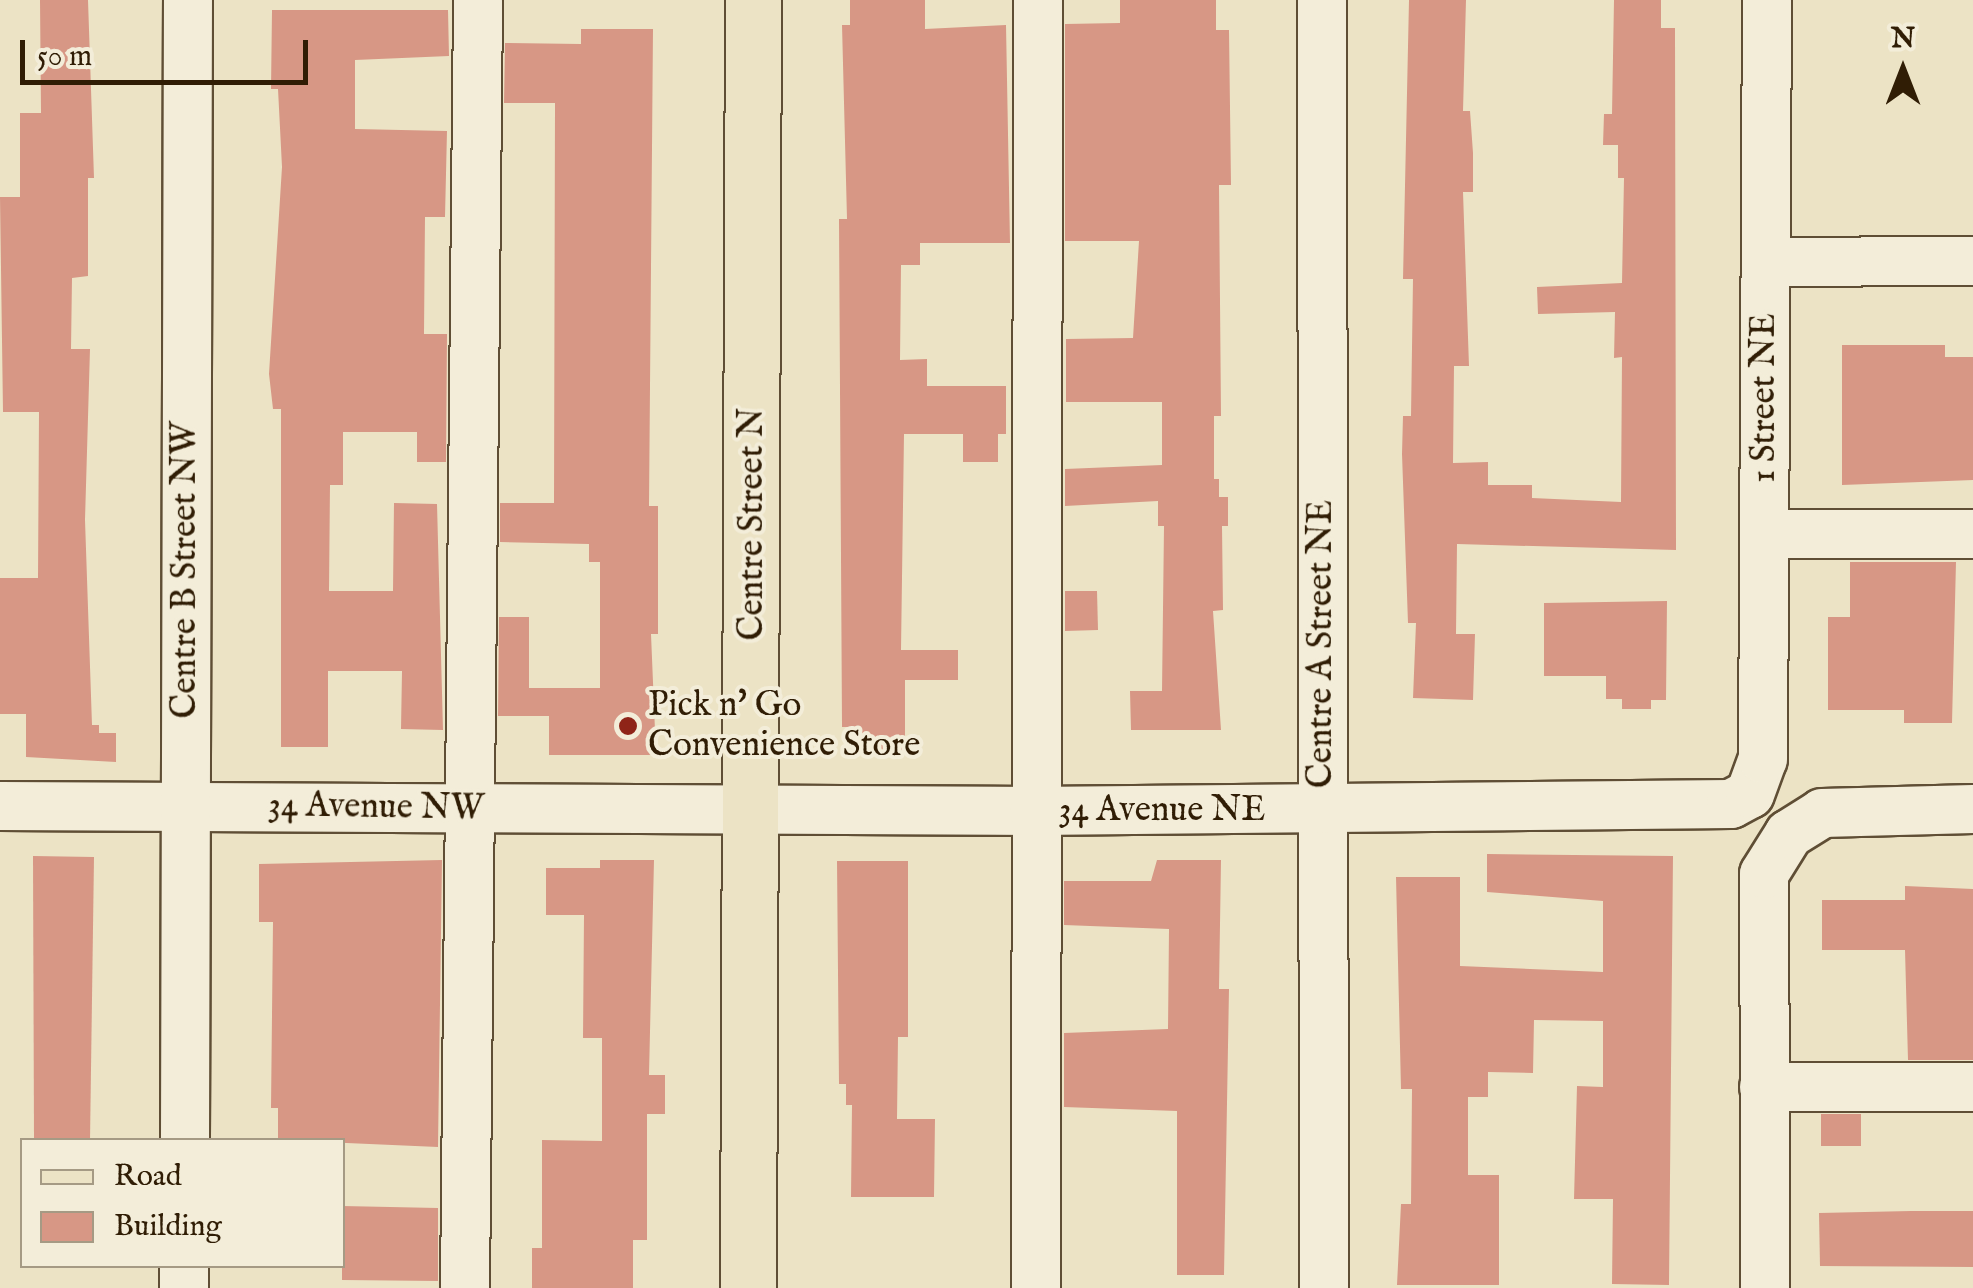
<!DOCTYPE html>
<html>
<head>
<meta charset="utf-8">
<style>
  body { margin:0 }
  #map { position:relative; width:1973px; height:1288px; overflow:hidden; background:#ece3c5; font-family:"IM FELL English",serif }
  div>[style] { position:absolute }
  .building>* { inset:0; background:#d79785 }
  .roads { filter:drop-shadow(2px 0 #5f4e35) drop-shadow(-2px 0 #5f4e35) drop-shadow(0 2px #5f4e35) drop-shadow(0 -2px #5f4e35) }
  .minor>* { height:48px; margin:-24px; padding:0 24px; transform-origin:24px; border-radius:24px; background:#f3edd9 }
  .major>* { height:55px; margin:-27.5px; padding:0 27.5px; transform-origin:27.5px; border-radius:27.5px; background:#ece3c5 }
  .dots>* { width:28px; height:28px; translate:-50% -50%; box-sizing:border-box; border:5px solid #f3edd9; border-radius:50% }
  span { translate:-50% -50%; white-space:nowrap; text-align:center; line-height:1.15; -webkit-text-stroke:8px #f3edd9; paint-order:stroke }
  .street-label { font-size:35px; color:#301d05 }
  .poi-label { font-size:35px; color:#301d05 }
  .left { translate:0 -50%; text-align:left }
  .legend { position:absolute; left:20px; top:1138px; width:325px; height:130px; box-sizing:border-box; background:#f3edd9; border:2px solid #a59a84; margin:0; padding:12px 18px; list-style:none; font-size:30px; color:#301d05 }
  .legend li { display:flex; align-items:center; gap:20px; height:50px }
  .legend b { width:50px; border:2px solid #a59a84 }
  .north { position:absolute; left:1853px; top:20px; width:100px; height:100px; -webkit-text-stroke:8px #f3edd9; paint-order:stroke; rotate:0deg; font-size:28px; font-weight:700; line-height:40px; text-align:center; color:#301d05 }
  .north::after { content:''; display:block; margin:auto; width:35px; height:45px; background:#301d05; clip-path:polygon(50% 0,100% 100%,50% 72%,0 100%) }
  .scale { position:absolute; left:20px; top:40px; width:288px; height:45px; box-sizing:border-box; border:5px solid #301d05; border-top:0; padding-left:12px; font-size:30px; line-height:35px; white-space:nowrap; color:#301d05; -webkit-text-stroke:8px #f3edd9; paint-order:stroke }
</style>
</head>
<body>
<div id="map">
  <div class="building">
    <div style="clip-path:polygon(40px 0,88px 0,94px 178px,88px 178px,88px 276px,72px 278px,71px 349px,90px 349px,85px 520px,92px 725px,99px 725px,99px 733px,116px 733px,116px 762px,26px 757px,26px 714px,0 714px,0 578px,38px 578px,39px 412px,3px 412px,0 197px,20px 197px,20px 113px,41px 113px)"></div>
    <div style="clip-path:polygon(850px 0,925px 0,925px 29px,1006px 25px,1010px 243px,920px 243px,920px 265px,901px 265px,900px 360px,927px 359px,927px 386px,1006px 386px,1006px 434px,998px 434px,998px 462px,963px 462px,963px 434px,904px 434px,901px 650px,958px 650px,958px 680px,905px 680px,905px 754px,854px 754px,854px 727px,842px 727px,839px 219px,847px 219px,842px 25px,850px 25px)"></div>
    <div style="clip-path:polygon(1120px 0,1216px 0,1216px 30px,1229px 30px,1231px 185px,1219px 185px,1221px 416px,1214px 416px,1214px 479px,1219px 479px,1219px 497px,1228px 497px,1228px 526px,1222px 526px,1223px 610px,1213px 611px,1221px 730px,1131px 730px,1130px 691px,1162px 691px,1164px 526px,1158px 526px,1158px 501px,1065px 506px,1065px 469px,1162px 465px,1162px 402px,1066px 402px,1066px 339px,1133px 338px,1139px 241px,1065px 241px,1065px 24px,1120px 23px)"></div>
    <div style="clip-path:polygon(1409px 0,1466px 0,1463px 111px,1470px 111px,1473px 153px,1473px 192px,1463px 192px,1469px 366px,1454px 366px,1453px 463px,1488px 462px,1488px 485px,1532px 485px,1532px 498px,1621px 502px,1622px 357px,1614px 358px,1615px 312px,1538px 314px,1537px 287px,1622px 283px,1624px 178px,1618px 178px,1618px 145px,1603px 145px,1604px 114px,1612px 114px,1614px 0,1661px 0,1661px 28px,1675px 28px,1676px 550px,1457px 544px,1456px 634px,1475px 634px,1473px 700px,1413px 698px,1416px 623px,1408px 623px,1402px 454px,1403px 416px,1411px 416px,1413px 279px,1403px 279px)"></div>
    <div style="clip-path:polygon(272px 10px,448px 10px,449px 56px,355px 60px,355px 129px,447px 131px,445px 217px,425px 217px,424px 334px,447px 334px,446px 462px,417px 462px,417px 432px,343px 432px,343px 485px,330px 485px,329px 591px,393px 591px,394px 503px,437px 504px,443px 730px,401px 729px,402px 671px,328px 671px,328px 747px,281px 747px,281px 409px,273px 409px,269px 374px,282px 167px,278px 89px,271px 89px)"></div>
    <div style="clip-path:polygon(581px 29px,653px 29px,649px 506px,658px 506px,658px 634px,651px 634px,656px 755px,549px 755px,549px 716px,498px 716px,499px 617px,529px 617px,529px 688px,600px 688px,600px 562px,589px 562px,589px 544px,500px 542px,500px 503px,554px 503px,555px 103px,504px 103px,505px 43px,581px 44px)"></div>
    <div style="clip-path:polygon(1842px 345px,1945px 345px,1945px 357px,1973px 357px,1973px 480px,1842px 485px)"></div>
    <div style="clip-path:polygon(1850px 562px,1956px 562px,1952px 723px,1904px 723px,1904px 710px,1828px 710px,1828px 617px,1850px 617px)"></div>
    <div style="clip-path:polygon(1065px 591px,1097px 591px,1098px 630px,1065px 631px)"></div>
    <div style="clip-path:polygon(1667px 601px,1666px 700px,1651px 700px,1651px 709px,1622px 709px,1622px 699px,1606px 699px,1606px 676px,1544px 676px,1544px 603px)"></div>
    <div style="clip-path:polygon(1487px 854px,1673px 856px,1669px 1285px,1612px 1284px,1613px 1199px,1574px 1199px,1577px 1086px,1603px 1087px,1603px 1021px,1534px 1020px,1533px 1073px,1488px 1072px,1488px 1097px,1468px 1097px,1468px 1175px,1499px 1175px,1499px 1285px,1397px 1285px,1401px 1204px,1411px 1204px,1412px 1089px,1401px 1089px,1396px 877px,1460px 877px,1460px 966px,1603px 972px,1603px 901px,1487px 892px)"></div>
    <div style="clip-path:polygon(33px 856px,94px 857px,90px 1140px,34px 1140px)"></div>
    <div style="clip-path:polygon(442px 860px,438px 1147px,278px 1140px,278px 1108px,271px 1108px,273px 922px,259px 922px,259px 864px)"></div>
    <div style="clip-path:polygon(600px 860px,654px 860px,649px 1075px,665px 1075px,665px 1114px,647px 1114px,647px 1240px,633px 1240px,633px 1288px,532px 1288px,532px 1248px,542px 1248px,542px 1140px,602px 1141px,602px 1038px,583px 1038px,584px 915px,546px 915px,546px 868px,600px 868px)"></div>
    <div style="clip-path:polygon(1157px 860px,1221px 860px,1219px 989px,1229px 989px,1224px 1275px,1177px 1275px,1177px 1111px,1064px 1107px,1064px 1033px,1168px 1029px,1169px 929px,1064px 925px,1064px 881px,1151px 881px)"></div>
    <div style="clip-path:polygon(837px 861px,908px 861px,908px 1037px,898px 1037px,897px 1119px,935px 1119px,934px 1197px,851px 1197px,852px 1105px,846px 1105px,846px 1084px,839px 1084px)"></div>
    <div style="clip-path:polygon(1905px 886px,1973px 889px,1973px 1060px,1908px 1060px,1905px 950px,1822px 950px,1822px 900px,1905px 900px)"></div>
    <div style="clip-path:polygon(1821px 1114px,1861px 1114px,1861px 1146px,1821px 1146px)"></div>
    <div style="clip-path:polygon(342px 1206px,438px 1208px,438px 1281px,342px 1280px)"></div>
    <div style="clip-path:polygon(1911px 1211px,1973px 1211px,1973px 1267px,1820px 1266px,1819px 1213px)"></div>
  </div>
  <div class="roads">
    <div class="minor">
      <div style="left:1322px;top:0;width:1288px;rotate:89.91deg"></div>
      <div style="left:1766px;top:262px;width:207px;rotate:-0.3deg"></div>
      <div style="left:1765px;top:534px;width:208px"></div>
      <div style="left:0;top:806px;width:1034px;rotate:0.28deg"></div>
      <div style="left:1034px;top:811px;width:697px;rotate:-0.58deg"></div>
      <div style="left:1731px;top:804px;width:21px;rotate:-28deg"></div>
      <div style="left:1750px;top:794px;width:37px;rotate:-70deg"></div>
      <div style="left:1763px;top:759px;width:759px;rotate:-89.7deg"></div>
      <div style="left:1764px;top:1087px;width:209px"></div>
      <div style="left:185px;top:1140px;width:1140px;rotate:-89.85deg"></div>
      <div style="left:184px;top:1288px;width:22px;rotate:-90deg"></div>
      <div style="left:465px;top:1288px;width:1288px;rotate:-89.42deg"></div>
      <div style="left:1036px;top:1288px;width:1288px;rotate:-89.91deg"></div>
      <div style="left:1765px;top:1288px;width:414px;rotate:-90.1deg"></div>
      <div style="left:1764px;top:874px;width:47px;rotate:-58deg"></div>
      <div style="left:1789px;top:834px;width:39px;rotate:-32deg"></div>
      <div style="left:1822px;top:813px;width:151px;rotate:-1.5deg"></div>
    </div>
    <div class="major">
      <div style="left:748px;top:1288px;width:1288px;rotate:-89.78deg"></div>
    </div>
  </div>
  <div class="dots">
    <div style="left:628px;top:726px;background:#8f2418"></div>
  </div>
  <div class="street-label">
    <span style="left:1765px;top:398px;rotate:-90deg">1 Street NE</span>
    <span style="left:753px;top:524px;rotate:-90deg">Centre Street N</span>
    <span style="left:186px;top:570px;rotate:-90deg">Centre B Street NW</span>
    <span style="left:1322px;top:644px;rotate:-90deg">Centre A Street NE</span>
    <span style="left:376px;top:808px;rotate:1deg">34 Avenue NW</span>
    <span style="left:1162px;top:811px">34 Avenue NE</span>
  </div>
  <div class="poi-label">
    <span class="left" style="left:648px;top:726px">Pick n' Go<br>Convenience Store</span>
  </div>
  <ul class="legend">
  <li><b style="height:12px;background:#ece3c5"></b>Road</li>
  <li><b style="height:28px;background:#d79785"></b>Building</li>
  </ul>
  <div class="north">N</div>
  <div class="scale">50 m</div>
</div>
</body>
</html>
